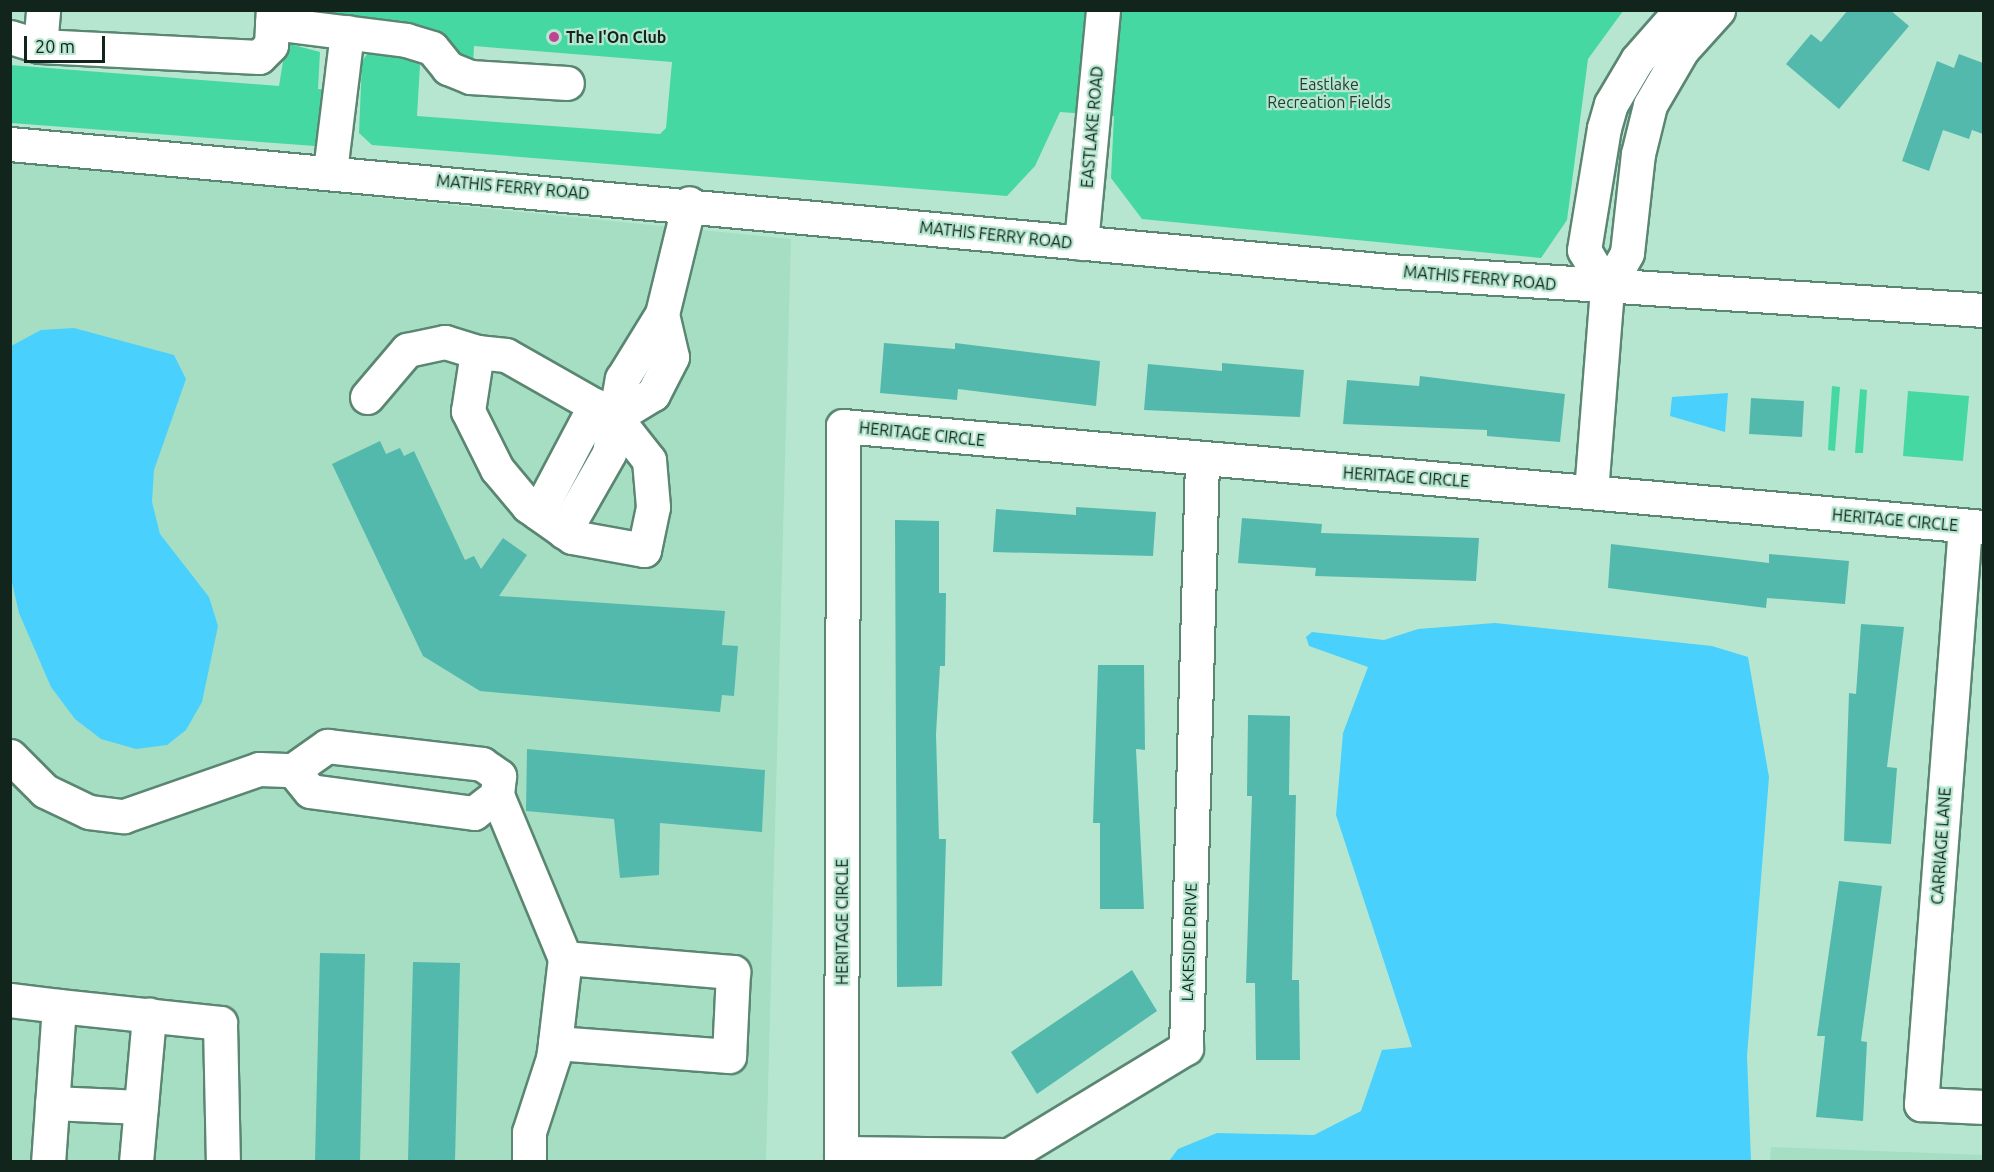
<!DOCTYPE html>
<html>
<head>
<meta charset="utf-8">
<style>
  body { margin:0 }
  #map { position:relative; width:1994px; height:1172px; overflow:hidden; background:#b6e6cf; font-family:Ubuntu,sans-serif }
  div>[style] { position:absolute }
  .built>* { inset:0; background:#a5dec3 }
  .green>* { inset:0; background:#45d8a2 }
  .water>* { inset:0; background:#4ad0fd }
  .building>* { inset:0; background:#53b9ad }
  .roads { filter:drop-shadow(2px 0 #5a8672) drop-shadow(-2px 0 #5a8672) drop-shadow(0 2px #5a8672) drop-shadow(0 -2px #5a8672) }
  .minor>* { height:33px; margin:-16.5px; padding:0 16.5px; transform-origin:16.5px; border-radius:16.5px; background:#fff }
  .major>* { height:33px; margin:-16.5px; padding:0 16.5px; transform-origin:16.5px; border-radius:16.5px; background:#fff }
  .dots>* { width:16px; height:16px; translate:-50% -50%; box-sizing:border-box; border:3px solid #b6e6cf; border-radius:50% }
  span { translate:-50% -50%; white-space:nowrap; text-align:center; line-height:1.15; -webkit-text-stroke:4.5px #b6e6cf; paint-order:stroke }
  .poi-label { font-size:16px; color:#12251c; font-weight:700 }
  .left { translate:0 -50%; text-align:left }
  .park-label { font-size:16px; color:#233d31 }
  .street-label { font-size:16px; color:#12251c }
  .frame { position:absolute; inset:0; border:12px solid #12251c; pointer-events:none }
  .scale { position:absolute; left:24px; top:36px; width:81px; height:27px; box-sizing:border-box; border:3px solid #12251c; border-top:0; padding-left:8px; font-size:18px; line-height:21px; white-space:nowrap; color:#12251c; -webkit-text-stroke:4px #b6e6cf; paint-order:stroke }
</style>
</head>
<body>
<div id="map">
  <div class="built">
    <div style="clip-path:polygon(10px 161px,791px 239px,766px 1161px,11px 1161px)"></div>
    <div style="clip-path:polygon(1771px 1147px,1983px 1155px,1983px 1161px,1770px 1161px)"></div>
  </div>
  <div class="green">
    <div style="clip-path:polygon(297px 11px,1623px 11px,1588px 59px,1567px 220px,1541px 258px,1142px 219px,1111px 178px,1114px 116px,1060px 112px,1035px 166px,1007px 196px,372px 145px,359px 133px,362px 61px,368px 53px,412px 56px,420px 65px,417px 116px,660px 134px,666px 128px,672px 62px,474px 46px,473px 65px,423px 27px,403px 21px)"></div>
    <div style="clip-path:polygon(286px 43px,320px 52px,318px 89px,328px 90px,324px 131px,315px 146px,11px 123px,10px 65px,279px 86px)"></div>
    <div style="clip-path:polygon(1832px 386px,1840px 387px,1835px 451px,1828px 450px)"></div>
    <div style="clip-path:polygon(1860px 389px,1867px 390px,1863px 453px,1855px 453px)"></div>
    <div style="clip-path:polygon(1908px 391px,1969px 396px,1963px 461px,1903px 456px)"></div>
  </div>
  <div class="water">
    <div style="clip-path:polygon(74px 328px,174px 355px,186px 379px,154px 470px,152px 502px,160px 534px,209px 597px,218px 626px,202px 702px,186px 730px,167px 745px,136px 749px,101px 739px,75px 719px,51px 687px,19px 613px,10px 574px,11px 346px,41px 330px)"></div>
    <div style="clip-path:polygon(1728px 393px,1725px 432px,1670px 416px,1672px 397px)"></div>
    <div style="clip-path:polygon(1495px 623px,1712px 646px,1748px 657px,1769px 777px,1747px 1056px,1751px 1161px,1169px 1161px,1178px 1149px,1217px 1133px,1314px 1135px,1361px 1111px,1382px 1050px,1412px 1047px,1336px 815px,1343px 733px,1368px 667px,1309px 646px,1306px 637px,1312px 632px,1384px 640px,1418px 629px)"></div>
  </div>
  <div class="building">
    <div style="clip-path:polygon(1848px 10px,1890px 10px,1909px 26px,1839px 109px,1786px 64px,1811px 34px,1821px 42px)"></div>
    <div style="clip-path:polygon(1959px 54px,1983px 63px,1983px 134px,1972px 130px,1969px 139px,1943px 130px,1929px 171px,1902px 161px,1937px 61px,1954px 68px)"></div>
    <div style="clip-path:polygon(884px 343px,955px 349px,955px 343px,1100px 361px,1096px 406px,958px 389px,957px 400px,880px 393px)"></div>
    <div style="clip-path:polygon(1222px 363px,1304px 370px,1300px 417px,1144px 410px,1148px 364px,1222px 371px)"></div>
    <div style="clip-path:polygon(1420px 376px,1565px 394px,1560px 442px,1487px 436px,1487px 430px,1343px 424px,1347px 380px,1419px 386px)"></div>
    <div style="clip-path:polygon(1751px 398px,1804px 401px,1802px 437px,1749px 434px)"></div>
    <div style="clip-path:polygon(380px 441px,386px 454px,400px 448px,404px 456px,414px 451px,465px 560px,474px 556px,481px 569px,503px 538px,527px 555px,499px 596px,725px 611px,722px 645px,738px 646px,734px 696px,722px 695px,720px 712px,480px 691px,423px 656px,332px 464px)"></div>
    <div style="clip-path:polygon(1076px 507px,1156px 512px,1153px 556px,993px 552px,996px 509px,1076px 515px)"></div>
    <div style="clip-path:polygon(1242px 518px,1322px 524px,1321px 533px,1479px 538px,1476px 581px,1315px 576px,1316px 568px,1238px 563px)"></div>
    <div style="clip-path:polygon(895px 520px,939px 521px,939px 593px,946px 593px,945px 666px,940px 666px,936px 734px,939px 839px,946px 839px,942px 986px,897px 987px)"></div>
    <div style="clip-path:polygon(1611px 544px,1769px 563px,1769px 554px,1849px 561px,1845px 604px,1767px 598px,1766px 608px,1608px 588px)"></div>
    <div style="clip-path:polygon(1861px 624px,1904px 627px,1887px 767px,1897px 768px,1891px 844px,1844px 841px,1849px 693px,1856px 694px)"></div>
    <div style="clip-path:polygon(1098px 665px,1144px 665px,1145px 750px,1136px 749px,1144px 909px,1100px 909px,1100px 823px,1093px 823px)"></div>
    <div style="clip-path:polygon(1248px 715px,1290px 716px,1289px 795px,1296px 795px,1292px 980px,1299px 980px,1300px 1060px,1256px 1060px,1255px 983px,1246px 983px,1252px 796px,1247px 796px)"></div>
    <div style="clip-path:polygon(527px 749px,765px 770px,762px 832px,660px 823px,659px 875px,620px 878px,614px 819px,526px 811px)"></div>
    <div style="clip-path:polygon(1839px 881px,1882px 886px,1861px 1041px,1867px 1042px,1863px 1121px,1816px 1117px,1825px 1036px,1817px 1036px)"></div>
    <div style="clip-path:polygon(320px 953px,365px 954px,360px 1161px,315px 1161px)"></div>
    <div style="clip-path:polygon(413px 962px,460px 963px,455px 1161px,408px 1161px)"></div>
    <div style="clip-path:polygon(1132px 970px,1157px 1011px,1037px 1094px,1011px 1052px)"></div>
  </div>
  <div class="roads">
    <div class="minor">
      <div style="left:272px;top:23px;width:135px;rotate:7.2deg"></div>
      <div style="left:406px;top:40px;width:27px;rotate:17deg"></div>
      <div style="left:432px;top:48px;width:26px;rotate:51deg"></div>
      <div style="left:448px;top:68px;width:24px;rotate:22deg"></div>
      <div style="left:470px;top:77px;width:97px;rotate:3.5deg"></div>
      <div style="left:10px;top:37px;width:31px;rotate:17deg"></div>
      <div style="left:40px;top:46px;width:219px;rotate:2.9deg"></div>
      <div style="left:259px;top:57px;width:17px;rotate:-45deg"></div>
      <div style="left:271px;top:45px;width:35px;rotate:-87deg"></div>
      <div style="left:40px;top:46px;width:36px;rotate:-85deg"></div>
      <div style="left:330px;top:171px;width:140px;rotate:-83deg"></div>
      <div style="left:1081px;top:243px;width:234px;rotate:-84.6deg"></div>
      <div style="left:1607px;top:289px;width:45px;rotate:-120.5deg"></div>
      <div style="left:1584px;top:250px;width:124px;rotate:-80.7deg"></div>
      <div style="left:1604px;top:128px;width:25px;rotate:-74deg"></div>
      <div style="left:1611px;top:104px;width:51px;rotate:-59.4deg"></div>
      <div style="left:1637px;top:60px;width:67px;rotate:-48.7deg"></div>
      <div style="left:662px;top:314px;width:44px;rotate:76.9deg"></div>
      <div style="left:672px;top:357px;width:42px;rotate:117.2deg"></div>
      <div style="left:653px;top:394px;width:44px;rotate:148.8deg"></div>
      <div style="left:615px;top:417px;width:39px;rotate:-80deg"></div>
      <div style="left:622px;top:379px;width:76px;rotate:-58.4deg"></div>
      <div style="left:662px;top:314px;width:114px;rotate:-76.3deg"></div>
      <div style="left:477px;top:352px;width:29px;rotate:6deg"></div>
      <div style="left:506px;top:355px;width:125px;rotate:29.6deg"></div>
      <div style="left:615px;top:417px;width:55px;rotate:51.7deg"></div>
      <div style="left:649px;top:460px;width:47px;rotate:85.1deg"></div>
      <div style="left:653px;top:507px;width:44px;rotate:101.8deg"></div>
      <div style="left:644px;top:550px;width:73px;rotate:-169.8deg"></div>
      <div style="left:572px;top:537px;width:54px;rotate:-144.8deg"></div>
      <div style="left:528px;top:506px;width:48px;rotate:-130deg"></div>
      <div style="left:497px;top:469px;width:65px;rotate:-116.6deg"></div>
      <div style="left:468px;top:411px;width:60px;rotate:-81.3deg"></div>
      <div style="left:367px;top:397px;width:62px;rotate:-49.6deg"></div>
      <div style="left:407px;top:350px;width:39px;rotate:-12deg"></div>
      <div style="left:445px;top:342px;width:34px;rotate:17deg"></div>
      <div style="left:1591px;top:492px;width:204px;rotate:-85.5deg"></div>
      <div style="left:1607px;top:289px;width:41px;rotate:-60.9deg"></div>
      <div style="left:1627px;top:253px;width:100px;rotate:-83.7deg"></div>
      <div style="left:1638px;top:154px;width:50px;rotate:-76.2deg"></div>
      <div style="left:1650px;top:105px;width:64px;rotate:-59.8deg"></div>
      <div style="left:1682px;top:50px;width:54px;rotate:-48deg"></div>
      <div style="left:538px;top:513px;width:122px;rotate:-62.2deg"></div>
      <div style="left:1965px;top:526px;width:580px;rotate:94.35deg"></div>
      <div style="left:1921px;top:1104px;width:63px;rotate:2.7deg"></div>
      <div style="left:564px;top:532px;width:91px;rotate:-60.3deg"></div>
      <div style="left:609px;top:453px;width:36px;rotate:-81deg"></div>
      <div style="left:10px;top:756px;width:49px;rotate:45deg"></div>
      <div style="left:45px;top:791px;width:49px;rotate:25.5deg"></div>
      <div style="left:89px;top:812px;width:35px;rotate:7deg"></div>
      <div style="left:124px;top:816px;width:143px;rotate:-19.2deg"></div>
      <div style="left:259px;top:769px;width:34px;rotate:2deg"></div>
      <div style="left:293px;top:770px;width:42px;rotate:-35.2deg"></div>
      <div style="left:327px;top:746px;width:156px;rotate:6.6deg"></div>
      <div style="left:482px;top:764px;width:21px;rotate:35deg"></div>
      <div style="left:499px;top:776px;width:19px;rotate:96deg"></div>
      <div style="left:497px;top:795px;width:29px;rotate:142deg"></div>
      <div style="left:474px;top:813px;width:165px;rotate:-172.4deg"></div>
      <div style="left:310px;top:791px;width:27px;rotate:-129deg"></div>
      <div style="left:497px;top:795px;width:177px;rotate:67.4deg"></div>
      <div style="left:10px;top:1000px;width:49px;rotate:7deg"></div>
      <div style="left:59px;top:1006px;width:156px;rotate:94deg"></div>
      <div style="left:59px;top:1006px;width:162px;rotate:6deg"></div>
      <div style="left:220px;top:1023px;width:139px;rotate:88.8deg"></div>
      <div style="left:52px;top:1103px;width:89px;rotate:2.6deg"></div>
      <div style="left:841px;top:1153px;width:168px;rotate:0.7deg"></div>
      <div style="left:1009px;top:1155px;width:207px;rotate:-31.2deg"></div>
      <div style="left:1186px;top:1048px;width:586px;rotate:-88.44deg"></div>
      <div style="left:136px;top:1162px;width:148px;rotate:-84.9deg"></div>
      <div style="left:529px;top:1162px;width:30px;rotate:-90deg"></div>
      <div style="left:529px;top:1132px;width:78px;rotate:-72deg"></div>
      <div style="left:553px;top:1058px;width:15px;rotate:-82deg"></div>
      <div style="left:555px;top:1043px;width:86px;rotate:-83.3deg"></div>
      <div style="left:565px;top:958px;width:169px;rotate:4.8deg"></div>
      <div style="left:733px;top:972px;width:84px;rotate:92.7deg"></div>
      <div style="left:729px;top:1056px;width:174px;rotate:-175.7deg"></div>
      <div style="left:841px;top:1162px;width:736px;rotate:-89.84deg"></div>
      <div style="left:843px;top:426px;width:1145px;rotate:5.06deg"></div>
    </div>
    <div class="major">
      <div style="left:10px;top:144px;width:1385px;rotate:5.26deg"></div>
      <div style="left:1389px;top:271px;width:596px;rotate:3.75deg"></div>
    </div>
  </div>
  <div class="dots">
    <div style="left:554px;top:37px;background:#c04494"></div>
  </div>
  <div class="poi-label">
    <span class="left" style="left:566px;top:37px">The I'On Club</span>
  </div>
  <div class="park-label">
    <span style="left:1329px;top:93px">Eastlake<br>Recreation Fields</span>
  </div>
  <div class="street-label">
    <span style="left:1092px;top:127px;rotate:-85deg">EASTLAKE ROAD</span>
    <span style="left:513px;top:187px;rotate:5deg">MATHIS FERRY ROAD</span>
    <span style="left:996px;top:235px;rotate:6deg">MATHIS FERRY ROAD</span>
    <span style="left:1480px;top:278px;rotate:5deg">MATHIS FERRY ROAD</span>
    <span style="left:922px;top:434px;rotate:6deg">HERITAGE CIRCLE</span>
    <span style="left:1406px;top:477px;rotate:4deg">HERITAGE CIRCLE</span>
    <span style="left:1895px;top:520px;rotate:5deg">HERITAGE CIRCLE</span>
    <span style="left:1941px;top:846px;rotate:-86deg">CARRIAGE LANE</span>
    <span style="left:842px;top:922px;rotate:-90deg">HERITAGE CIRCLE</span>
    <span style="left:1189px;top:942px;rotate:-88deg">LAKESIDE DRIVE</span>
  </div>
  <div class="frame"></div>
  <div class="scale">20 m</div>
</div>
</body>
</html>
